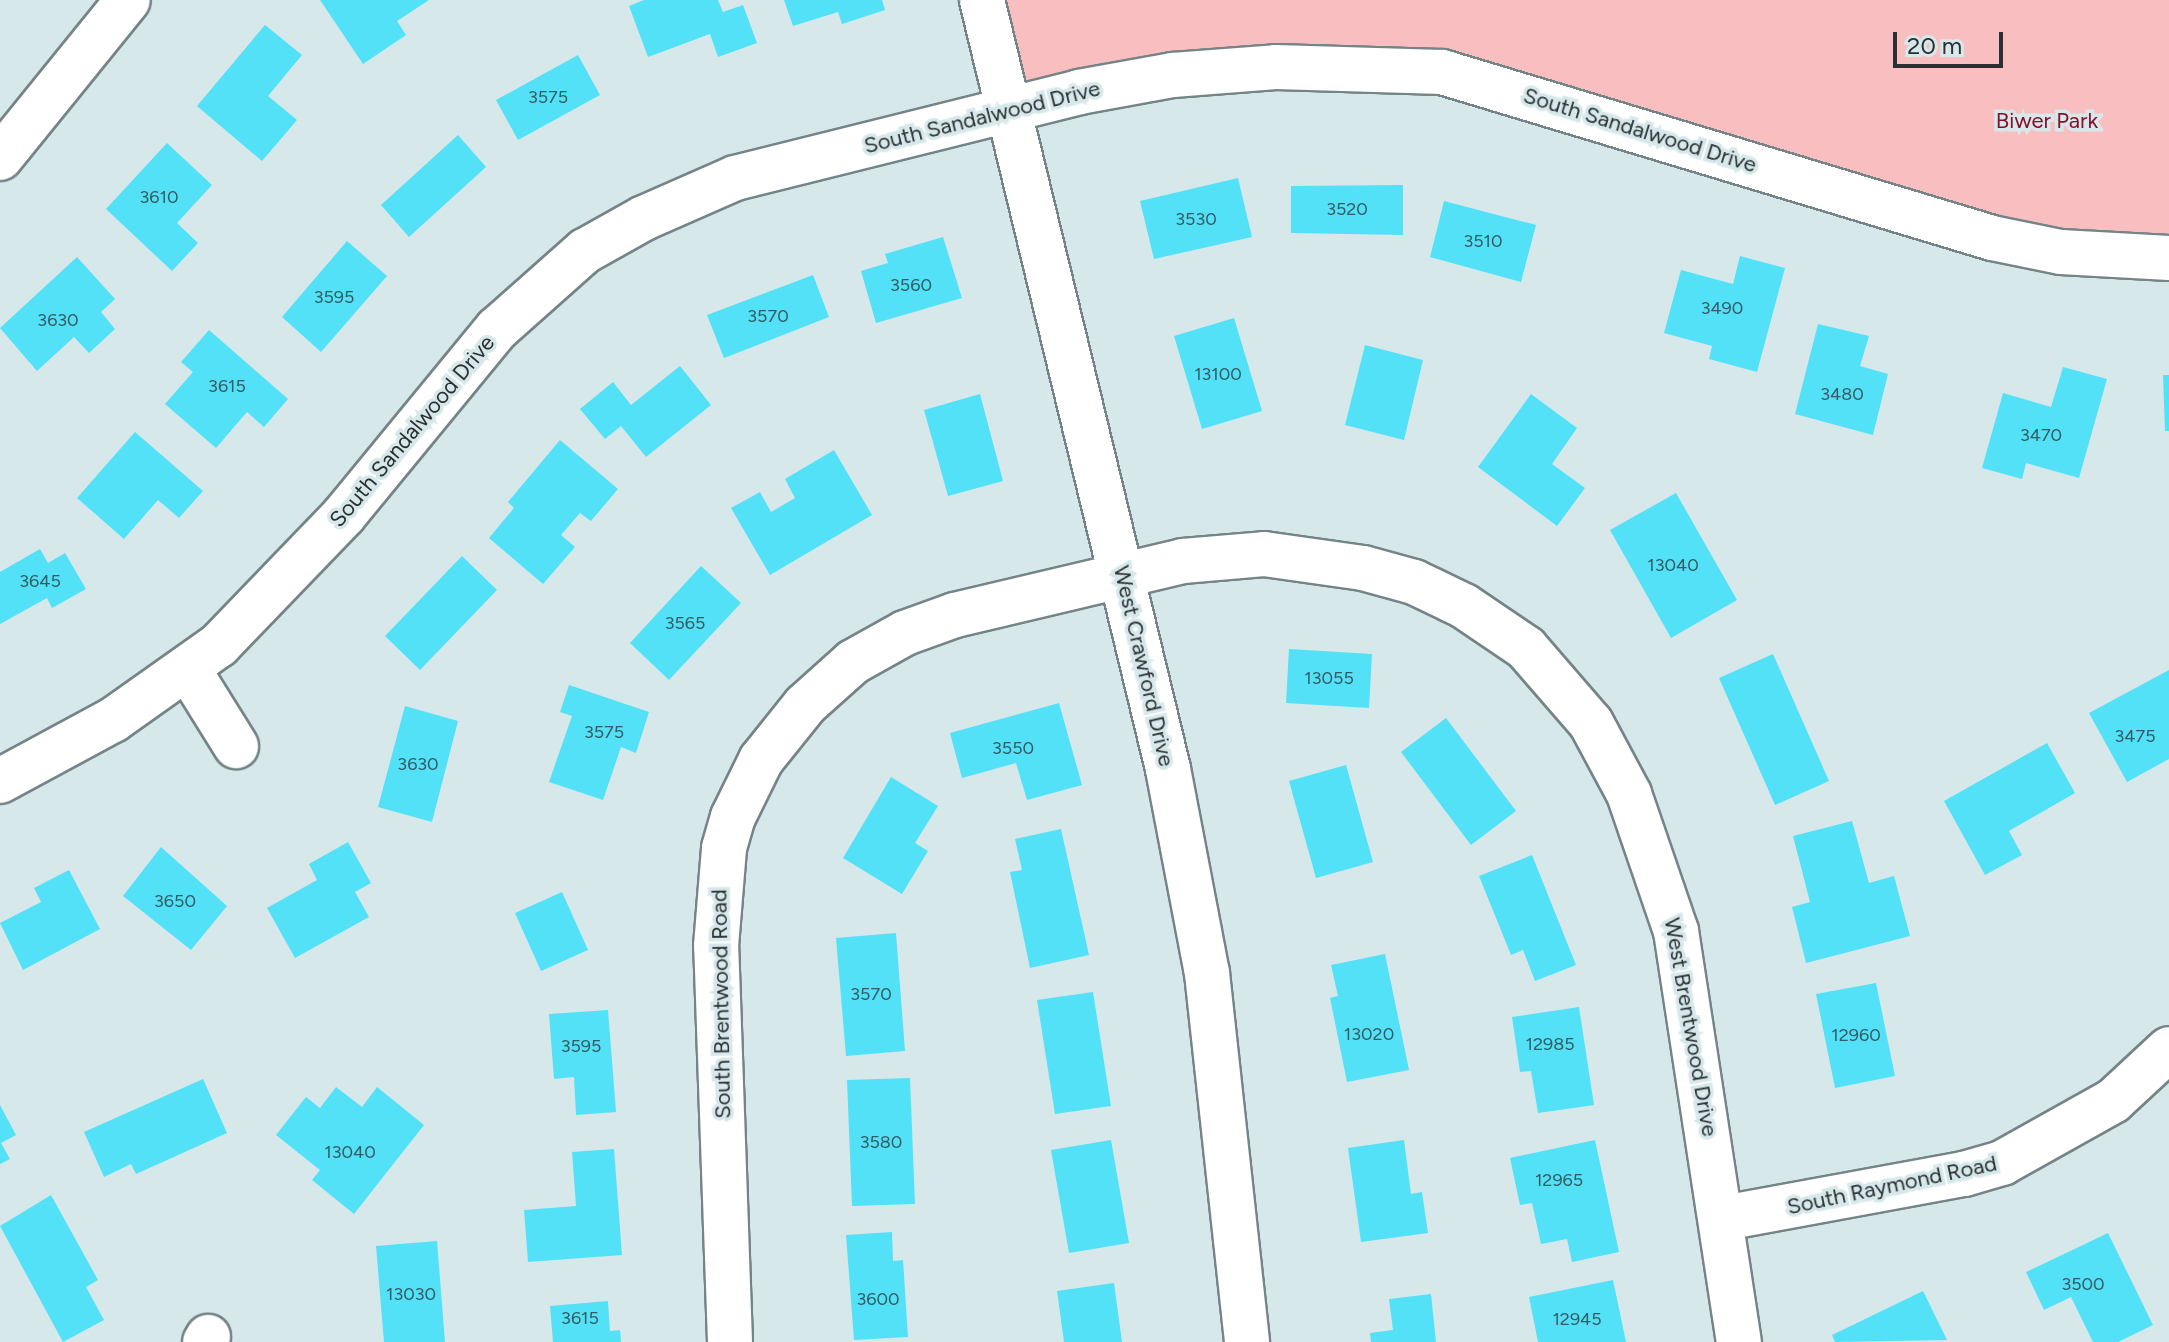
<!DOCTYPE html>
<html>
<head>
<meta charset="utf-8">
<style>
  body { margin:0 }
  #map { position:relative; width:2169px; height:1342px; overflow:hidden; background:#d7e8eb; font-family:Figtree,sans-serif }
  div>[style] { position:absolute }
  .green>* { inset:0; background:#f8bec0 }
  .building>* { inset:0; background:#52e1f7 }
  .roads { filter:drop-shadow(2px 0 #748487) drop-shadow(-2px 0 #748487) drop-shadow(0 2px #748487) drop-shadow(0 -2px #748487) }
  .minor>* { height:44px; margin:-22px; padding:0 22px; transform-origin:22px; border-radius:22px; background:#fff }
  span { translate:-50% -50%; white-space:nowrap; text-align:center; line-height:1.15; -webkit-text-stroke:7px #d7e8eb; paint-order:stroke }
  .number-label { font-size:18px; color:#345c63 }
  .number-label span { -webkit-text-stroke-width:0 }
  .street-label { font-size:22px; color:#2a3032 }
  .park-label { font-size:22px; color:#890e2a }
  .scale { position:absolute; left:1893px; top:32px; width:110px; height:36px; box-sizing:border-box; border:4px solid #2a3032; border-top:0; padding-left:10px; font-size:24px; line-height:28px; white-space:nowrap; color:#2a3032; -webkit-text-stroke:6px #d7e8eb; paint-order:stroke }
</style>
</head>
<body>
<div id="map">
  <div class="green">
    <div style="clip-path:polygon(982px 0,2169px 0,2169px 256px,2130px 258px,1442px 72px,1009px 109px)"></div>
  </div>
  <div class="building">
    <div style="clip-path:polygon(320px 0,429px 0,397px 21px,406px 35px,363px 64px)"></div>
    <div style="clip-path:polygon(644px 0,718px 0,723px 12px,743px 5px,757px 43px,718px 57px,710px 34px,648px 57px,629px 6px)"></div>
    <div style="clip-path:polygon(784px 0,882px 0,885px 10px,842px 24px,838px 12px,793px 26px)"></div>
    <div style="clip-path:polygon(265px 25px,302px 55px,268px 96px,297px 120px,262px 161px,197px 106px)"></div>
    <div style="clip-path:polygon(578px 55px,600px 95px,518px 140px,496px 100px)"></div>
    <div style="clip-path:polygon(458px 135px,486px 167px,409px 237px,381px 205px)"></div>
    <div style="clip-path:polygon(167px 143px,212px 185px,177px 223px,198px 243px,172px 271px,106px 209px)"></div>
    <div style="clip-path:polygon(1238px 178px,1252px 237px,1154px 259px,1140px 201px)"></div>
    <div style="clip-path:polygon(1403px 185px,1403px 235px,1291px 233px,1291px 186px)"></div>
    <div style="clip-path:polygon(1444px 201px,1536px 225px,1521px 282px,1430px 257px)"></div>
    <div style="clip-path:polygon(943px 237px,962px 298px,876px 323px,861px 271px,888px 263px,885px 254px)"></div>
    <div style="clip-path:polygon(347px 241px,387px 276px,321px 352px,282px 317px)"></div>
    <div style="clip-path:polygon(1740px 256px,1785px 268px,1757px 372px,1709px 359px,1712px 346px,1664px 333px,1681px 270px,1733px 284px)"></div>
    <div style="clip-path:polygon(77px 257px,115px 299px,101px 312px,115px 329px,89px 353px,74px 337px,37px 371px,0 328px)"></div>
    <div style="clip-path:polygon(813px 275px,829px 317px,724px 358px,707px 315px)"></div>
    <div style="clip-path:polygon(1234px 318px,1262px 411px,1202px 429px,1174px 336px)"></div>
    <div style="clip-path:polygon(1818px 324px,1869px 336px,1860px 366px,1888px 374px,1873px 435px,1795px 414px)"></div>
    <div style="clip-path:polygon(209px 330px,288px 399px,264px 427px,247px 412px,216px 448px,165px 404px,193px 372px,181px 362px)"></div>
    <div style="clip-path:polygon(1365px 345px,1423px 360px,1404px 440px,1345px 425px)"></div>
    <div style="clip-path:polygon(680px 366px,711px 405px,646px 457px,621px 426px,605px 439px,580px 409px,613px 382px,631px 405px)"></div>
    <div style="clip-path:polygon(2063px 367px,2107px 379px,2079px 478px,2026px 463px,2022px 479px,1982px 468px,2003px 393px,2051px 407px)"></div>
    <div style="clip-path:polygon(2163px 375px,2169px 375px,2169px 431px,2165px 431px)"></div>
    <div style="clip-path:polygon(980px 394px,1003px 481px,948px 496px,924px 410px)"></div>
    <div style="clip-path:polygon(1531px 394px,1577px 428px,1552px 464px,1585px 488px,1557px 526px,1478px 467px)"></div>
    <div style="clip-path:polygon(135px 432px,203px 491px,179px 518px,158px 500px,124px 539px,77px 498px)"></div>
    <div style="clip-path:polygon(560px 440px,618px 489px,591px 521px,580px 513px,561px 535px,575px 547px,543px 584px,489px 538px,514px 508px,508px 502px)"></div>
    <div style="clip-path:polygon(834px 450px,872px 515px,770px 575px,731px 508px,760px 492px,771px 512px,795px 498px,785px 479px)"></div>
    <div style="clip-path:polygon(1676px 493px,1737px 600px,1671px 638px,1610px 530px)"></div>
    <div style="clip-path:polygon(40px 549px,48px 563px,65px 553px,86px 589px,52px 608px,47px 598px,0 624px,0 572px)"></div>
    <div style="clip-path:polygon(462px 556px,497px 590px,420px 670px,385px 636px)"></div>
    <div style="clip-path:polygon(701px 566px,741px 603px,669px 680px,630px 643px)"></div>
    <div style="clip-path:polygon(1289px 649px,1372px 654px,1369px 708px,1286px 703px)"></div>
    <div style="clip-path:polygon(1773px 654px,1829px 781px,1775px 805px,1719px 678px)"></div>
    <div style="clip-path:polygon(2169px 670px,2169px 759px,2127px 782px,2089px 713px)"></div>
    <div style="clip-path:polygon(569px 685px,649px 712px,636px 753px,621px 747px,603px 800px,549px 782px,572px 716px,560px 712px)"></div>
    <div style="clip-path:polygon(1059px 703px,1082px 785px,1027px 800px,1016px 763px,962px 778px,950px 733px)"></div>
    <div style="clip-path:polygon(405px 706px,458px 721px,432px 822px,378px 807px)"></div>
    <div style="clip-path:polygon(1446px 718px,1516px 811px,1471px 845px,1401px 752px)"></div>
    <div style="clip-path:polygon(2047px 743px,2075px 793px,2009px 831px,2022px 855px,1985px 875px,1944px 801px)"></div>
    <div style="clip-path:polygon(1346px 765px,1373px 862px,1316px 878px,1289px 781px)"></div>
    <div style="clip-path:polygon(891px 777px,938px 806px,915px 843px,928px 851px,902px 894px,843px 858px)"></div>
    <div style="clip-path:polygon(1852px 821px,1869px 883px,1894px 876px,1910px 936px,1806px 963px,1792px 907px,1810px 902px,1793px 836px)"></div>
    <div style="clip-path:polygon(1061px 829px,1089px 955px,1030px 968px,1010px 872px,1022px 870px,1015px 839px)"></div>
    <div style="clip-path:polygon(348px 842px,371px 883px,355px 892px,369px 917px,295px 958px,267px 908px,317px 880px,309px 864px)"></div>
    <div style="clip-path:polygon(161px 847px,227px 906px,191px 950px,123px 896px)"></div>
    <div style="clip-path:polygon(1532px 855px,1576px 965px,1535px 981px,1523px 950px,1511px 955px,1479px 876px)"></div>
    <div style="clip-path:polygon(69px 870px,100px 929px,23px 970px,0 923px,41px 902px,34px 888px)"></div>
    <div style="clip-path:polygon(562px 892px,588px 950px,541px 971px,515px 913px)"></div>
    <div style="clip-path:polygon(896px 933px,905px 1051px,846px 1056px,836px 938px)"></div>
    <div style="clip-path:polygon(1385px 954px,1409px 1070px,1347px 1082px,1330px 998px,1338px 996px,1331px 965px)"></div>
    <div style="clip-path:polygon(1876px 983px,1895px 1076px,1835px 1088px,1816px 994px)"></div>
    <div style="clip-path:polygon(1093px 992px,1111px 1106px,1055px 1114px,1037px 1000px)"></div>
    <div style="clip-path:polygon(1579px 1007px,1594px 1105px,1538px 1113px,1531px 1071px,1520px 1072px,1512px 1017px)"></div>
    <div style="clip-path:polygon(608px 1010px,616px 1112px,576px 1115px,574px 1077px,554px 1079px,549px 1014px)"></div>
    <div style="clip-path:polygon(910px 1078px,915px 1204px,852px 1206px,847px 1080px)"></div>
    <div style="clip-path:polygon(203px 1079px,227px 1133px,136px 1174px,131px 1164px,104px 1177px,84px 1132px)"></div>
    <div style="clip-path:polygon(336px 1087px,362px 1107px,377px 1087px,424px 1125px,354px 1214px,312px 1180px,320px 1170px,276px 1135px,306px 1097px,320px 1108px)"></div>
    <div style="clip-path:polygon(0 1105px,16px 1135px,1px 1143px,10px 1159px,0 1164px)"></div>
    <div style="clip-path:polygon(1111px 1140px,1129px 1243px,1069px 1253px,1051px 1150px)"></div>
    <div style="clip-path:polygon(1404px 1140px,1411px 1194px,1422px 1192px,1428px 1233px,1361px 1242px,1348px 1148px)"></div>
    <div style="clip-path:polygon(1595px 1140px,1619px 1252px,1572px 1262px,1567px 1239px,1541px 1244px,1532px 1203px,1520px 1205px,1510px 1158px)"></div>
    <div style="clip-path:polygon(614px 1149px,622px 1255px,528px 1262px,524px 1210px,576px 1206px,572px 1152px)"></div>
    <div style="clip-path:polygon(51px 1195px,98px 1280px,86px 1287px,104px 1320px,63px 1342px,0 1226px)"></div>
    <div style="clip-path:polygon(892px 1232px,893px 1261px,903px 1260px,908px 1337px,854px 1340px,846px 1235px)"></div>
    <div style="clip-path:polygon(2108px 1233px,2153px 1325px,2118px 1342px,2093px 1342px,2071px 1297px,2044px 1310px,2026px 1272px)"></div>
    <div style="clip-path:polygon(437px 1241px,445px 1342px,384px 1342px,376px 1246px)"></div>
    <div style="clip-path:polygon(1613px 1280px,1626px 1342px,1538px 1342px,1529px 1297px)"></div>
    <div style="clip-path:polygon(1114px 1283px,1122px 1342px,1064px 1342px,1057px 1291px)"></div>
    <div style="clip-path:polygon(1923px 1291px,1947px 1340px,1835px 1342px,1832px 1335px)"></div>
    <div style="clip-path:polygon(1431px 1294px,1436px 1342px,1371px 1342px,1370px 1333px,1393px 1330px,1389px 1299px)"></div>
    <div style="clip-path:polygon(608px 1301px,610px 1331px,620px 1330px,621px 1342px,553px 1342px,550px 1306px)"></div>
  </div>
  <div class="roads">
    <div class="minor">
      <div style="left:982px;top:0;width:791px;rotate:76.4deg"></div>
      <div style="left:1168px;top:769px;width:208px;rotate:79.2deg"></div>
      <div style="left:1207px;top:973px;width:371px;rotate:83.8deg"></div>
      <div style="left:0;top:158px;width:203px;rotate:-51deg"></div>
      <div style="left:188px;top:669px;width:91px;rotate:58.1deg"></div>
      <div style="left:0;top:781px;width:128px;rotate:-28.4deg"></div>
      <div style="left:113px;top:720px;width:130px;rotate:-35.3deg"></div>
      <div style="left:219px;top:645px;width:180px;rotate:-46.1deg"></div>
      <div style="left:344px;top:515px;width:241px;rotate:-50.6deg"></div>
      <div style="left:497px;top:329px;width:118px;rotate:-41.6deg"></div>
      <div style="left:585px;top:251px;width:68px;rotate:-29.2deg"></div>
      <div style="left:644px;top:218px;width:99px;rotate:-23.7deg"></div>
      <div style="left:735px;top:178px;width:355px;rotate:-14deg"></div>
      <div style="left:1079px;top:92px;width:96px;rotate:-10.3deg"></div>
      <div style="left:1173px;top:75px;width:103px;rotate:-4.4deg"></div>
      <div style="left:1276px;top:67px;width:166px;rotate:1.7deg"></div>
      <div style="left:1442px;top:72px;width:575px;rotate:16.79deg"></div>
      <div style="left:1992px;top:238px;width:70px;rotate:11.5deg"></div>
      <div style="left:2061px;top:252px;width:108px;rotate:3.2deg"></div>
      <div style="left:1724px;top:1218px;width:244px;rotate:-10.4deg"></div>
      <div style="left:1964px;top:1174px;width:40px;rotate:-16deg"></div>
      <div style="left:2002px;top:1163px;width:127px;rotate:-29.2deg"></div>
      <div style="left:2113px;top:1101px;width:76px;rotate:-42.9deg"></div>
      <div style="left:205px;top:1342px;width:6px;rotate:-59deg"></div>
      <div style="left:730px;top:1342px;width:396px;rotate:-92deg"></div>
      <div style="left:716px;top:946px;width:98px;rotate:-85.3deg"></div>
      <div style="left:724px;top:848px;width:32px;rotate:-74deg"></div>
      <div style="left:733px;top:817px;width:64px;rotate:-63.8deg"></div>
      <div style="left:761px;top:760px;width:70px;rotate:-51.3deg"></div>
      <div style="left:805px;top:705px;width:64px;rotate:-41.9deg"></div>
      <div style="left:853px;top:662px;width:60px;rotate:-29.1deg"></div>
      <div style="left:905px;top:633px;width:53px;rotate:-19.8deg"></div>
      <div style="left:955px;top:615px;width:234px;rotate:-13.3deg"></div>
      <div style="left:1183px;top:561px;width:81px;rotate:-4.9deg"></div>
      <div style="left:1264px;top:554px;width:100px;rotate:8deg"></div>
      <div style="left:1363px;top:568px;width:53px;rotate:15.4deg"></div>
      <div style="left:1414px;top:582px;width:55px;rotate:25.6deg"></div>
      <div style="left:1464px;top:606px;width:75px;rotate:34.1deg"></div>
      <div style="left:1526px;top:648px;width:99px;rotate:49.1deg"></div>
      <div style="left:1591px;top:723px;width:81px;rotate:61.8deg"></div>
      <div style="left:1629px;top:794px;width:145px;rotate:71.1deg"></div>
      <div style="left:1676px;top:931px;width:416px;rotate:81.3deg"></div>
    </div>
  </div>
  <div class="number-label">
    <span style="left:548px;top:97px">3575</span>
    <span style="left:159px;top:197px">3610</span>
    <span style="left:1347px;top:209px">3520</span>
    <span style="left:1196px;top:219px">3530</span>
    <span style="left:1483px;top:241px">3510</span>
    <span style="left:911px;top:285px">3560</span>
    <span style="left:334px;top:297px">3595</span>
    <span style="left:1722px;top:308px">3490</span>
    <span style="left:768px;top:316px">3570</span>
    <span style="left:58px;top:320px">3630</span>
    <span style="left:1218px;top:374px">13100</span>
    <span style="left:227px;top:386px">3615</span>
    <span style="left:1842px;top:394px">3480</span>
    <span style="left:2041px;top:435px">3470</span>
    <span style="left:1673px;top:565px">13040</span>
    <span style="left:40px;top:581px">3645</span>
    <span style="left:685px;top:623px">3565</span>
    <span style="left:1329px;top:678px">13055</span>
    <span style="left:604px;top:732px">3575</span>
    <span style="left:2135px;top:736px">3475</span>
    <span style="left:1013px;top:748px">3550</span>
    <span style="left:418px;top:764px">3630</span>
    <span style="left:175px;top:901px">3650</span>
    <span style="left:871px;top:994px">3570</span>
    <span style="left:1369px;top:1034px">13020</span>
    <span style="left:1856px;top:1035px">12960</span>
    <span style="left:1550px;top:1044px">12985</span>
    <span style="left:581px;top:1046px">3595</span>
    <span style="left:881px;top:1142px">3580</span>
    <span style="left:350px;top:1152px">13040</span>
    <span style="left:1559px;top:1180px">12965</span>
    <span style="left:2083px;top:1284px">3500</span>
    <span style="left:411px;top:1294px">13030</span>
    <span style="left:878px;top:1299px">3600</span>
    <span style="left:580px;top:1318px">3615</span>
    <span style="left:1577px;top:1319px">12945</span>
  </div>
  <div class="street-label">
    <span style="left:982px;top:117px;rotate:-14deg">South Sandalwood Drive</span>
    <span style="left:1640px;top:130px;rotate:17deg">South Sandalwood Drive</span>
    <span style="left:412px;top:431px;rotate:-50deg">South Sandalwood Drive</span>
    <span style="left:1144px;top:666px;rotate:77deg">West Crawford Drive</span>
    <span style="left:721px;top:1004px;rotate:-91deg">South Brentwood Road</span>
    <span style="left:1691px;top:1027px;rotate:80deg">West Brentwood Drive</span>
    <span style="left:1892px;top:1185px;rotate:-12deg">South Raymond Road</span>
  </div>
  <div class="park-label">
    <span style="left:2047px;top:121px">Biwer Park</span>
  </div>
  <div class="scale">20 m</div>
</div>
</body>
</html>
